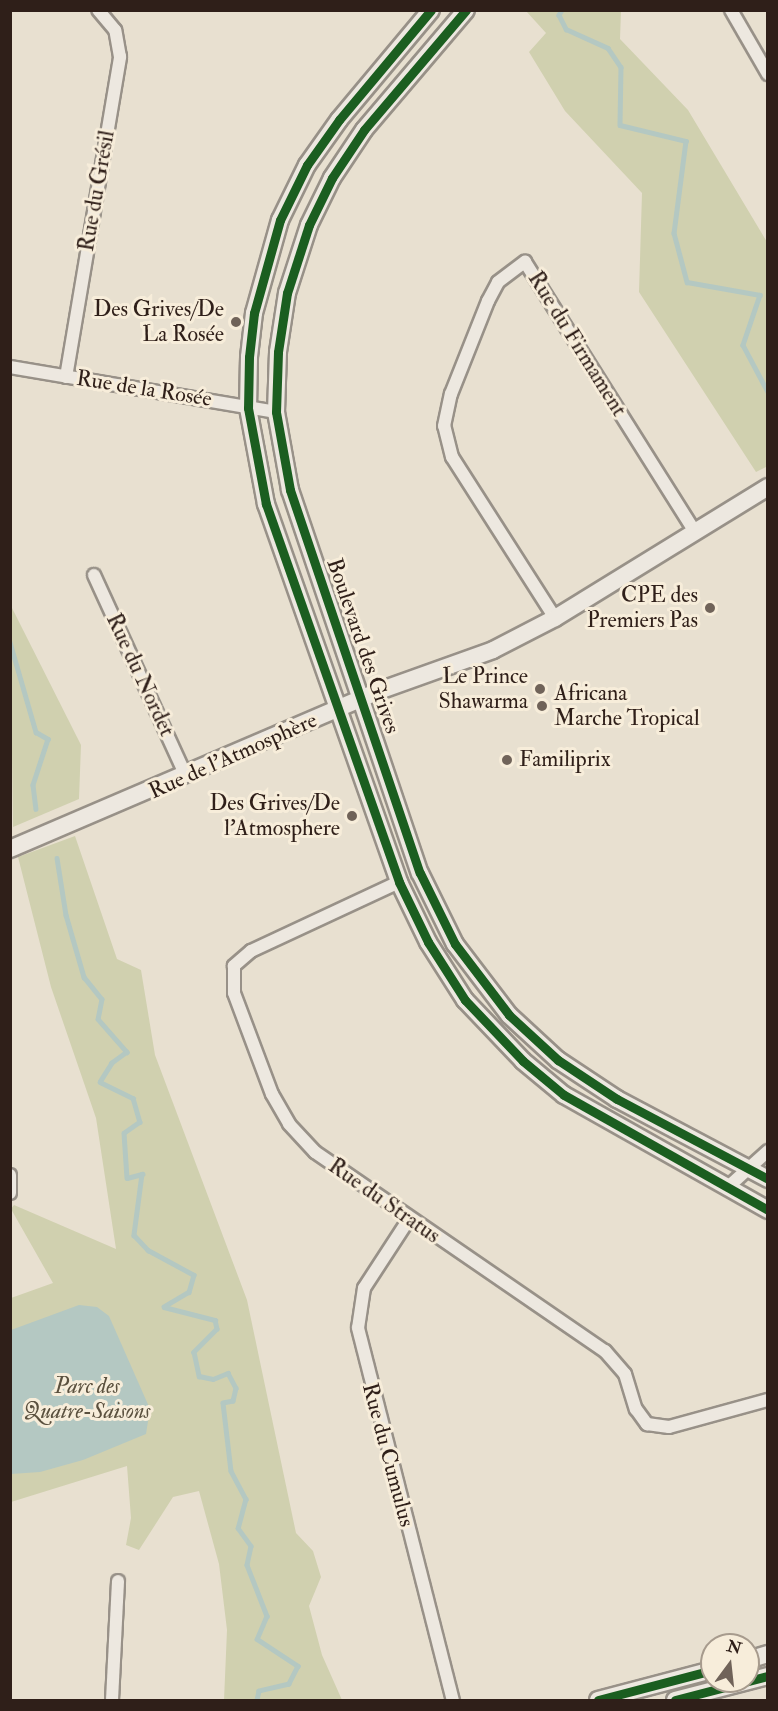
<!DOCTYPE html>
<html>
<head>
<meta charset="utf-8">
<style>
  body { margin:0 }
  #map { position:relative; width:778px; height:1711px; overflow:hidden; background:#e8e0d0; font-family:"IM FELL Double Pica",serif }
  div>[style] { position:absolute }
  .green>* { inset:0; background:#d0d0af }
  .water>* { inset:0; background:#b4c8c2 }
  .stream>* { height:4.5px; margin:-2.25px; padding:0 2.25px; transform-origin:2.25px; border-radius:2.25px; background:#b4c8c2 }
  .roads { filter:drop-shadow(2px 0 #989188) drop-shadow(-2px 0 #989188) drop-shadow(0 2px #989188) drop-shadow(0 -2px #989188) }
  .street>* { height:12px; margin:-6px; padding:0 6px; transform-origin:6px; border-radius:6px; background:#ede8e0 }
  .secondary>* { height:16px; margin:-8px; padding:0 8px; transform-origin:8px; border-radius:8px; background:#ede8e0 }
  .cycleway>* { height:9px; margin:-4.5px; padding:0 4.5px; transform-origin:4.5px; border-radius:4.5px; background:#1b5e20 }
  .dots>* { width:16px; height:16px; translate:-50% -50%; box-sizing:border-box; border:3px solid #f7edda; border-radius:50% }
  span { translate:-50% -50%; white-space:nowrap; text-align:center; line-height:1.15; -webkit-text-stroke:6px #f7edda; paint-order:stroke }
  .street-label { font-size:22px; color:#2f1f19 }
  .poi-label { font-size:22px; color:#2f1f19 }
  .right { translate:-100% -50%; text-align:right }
  .left { translate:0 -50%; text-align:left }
  .park-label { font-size:22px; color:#5a503e; font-style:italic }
  .frame { position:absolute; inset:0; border:12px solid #2f1f19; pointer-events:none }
  .north { position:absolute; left:700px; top:1633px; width:60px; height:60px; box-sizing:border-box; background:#f7edda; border:2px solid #a79b8d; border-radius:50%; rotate:15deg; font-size:16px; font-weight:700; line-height:24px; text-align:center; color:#2f1f19 }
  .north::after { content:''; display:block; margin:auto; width:21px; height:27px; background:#706359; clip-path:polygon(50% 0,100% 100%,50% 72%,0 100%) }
</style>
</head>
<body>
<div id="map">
  <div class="green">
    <div style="clip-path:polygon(526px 11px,621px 11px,620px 39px,688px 110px,767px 242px,768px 466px,756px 472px,639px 292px,642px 193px,565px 111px,529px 52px,546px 33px)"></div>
    <div style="clip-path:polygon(10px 604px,81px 745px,79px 799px,13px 827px)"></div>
    <div style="clip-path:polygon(75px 836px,117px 959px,141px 970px,155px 1055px,247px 1300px,296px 1533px,313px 1551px,321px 1577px,309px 1606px,322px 1655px,342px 1700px,224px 1700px,227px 1630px,219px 1564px,199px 1491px,173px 1497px,139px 1550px,126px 1545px,131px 1518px,127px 1466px,11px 1502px,11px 1298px,53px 1283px,11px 1209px,14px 1205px,116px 1249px,96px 1118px,51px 987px,18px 857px)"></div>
  </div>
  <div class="water">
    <div style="clip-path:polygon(79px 1305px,97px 1307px,109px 1316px,150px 1409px,146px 1434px,83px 1460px,40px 1472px,11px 1474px,11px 1330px)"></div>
  </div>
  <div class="stream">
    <div style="left:562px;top:10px;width:6px;rotate:121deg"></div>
    <div style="left:559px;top:15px;width:16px;rotate:63deg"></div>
    <div style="left:566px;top:29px;width:46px;rotate:24.3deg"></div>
    <div style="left:608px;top:48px;width:23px;rotate:56deg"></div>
    <div style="left:621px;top:67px;width:58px;rotate:91deg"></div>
    <div style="left:620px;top:125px;width:68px;rotate:13.6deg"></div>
    <div style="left:686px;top:141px;width:93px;rotate:97.4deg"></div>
    <div style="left:674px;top:233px;width:51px;rotate:75.1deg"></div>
    <div style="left:687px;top:282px;width:74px;rotate:10.1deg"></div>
    <div style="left:760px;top:295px;width:53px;rotate:108.8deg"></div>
    <div style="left:743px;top:345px;width:53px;rotate:62deg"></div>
    <div style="left:10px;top:642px;width:94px;rotate:73.9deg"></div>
    <div style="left:36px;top:732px;width:14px;rotate:30deg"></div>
    <div style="left:48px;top:739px;width:48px;rotate:108.1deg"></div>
    <div style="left:33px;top:785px;width:24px;rotate:83deg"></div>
    <div style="left:57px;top:858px;width:58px;rotate:81deg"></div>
    <div style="left:66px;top:915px;width:65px;rotate:73.8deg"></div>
    <div style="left:84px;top:977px;width:28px;rotate:51deg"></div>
    <div style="left:102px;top:999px;width:20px;rotate:101deg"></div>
    <div style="left:98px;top:1019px;width:44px;rotate:48.7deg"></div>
    <div style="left:127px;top:1052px;width:19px;rotate:144deg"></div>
    <div style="left:112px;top:1063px;width:22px;rotate:122deg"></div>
    <div style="left:100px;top:1082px;width:37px;rotate:26deg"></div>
    <div style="left:133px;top:1098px;width:25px;rotate:74deg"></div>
    <div style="left:140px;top:1122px;width:19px;rotate:145deg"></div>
    <div style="left:124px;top:1133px;width:45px;rotate:86.2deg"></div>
    <div style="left:127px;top:1178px;width:16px;rotate:-15deg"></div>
    <div style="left:142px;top:1174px;width:62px;rotate:97.5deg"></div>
    <div style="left:134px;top:1235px;width:21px;rotate:47deg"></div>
    <div style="left:148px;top:1250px;width:52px;rotate:28.5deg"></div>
    <div style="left:194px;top:1275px;width:18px;rotate:106deg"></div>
    <div style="left:189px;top:1292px;width:29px;rotate:149deg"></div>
    <div style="left:164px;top:1307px;width:53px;rotate:14.3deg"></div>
    <div style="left:215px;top:1320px;width:9px;rotate:77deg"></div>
    <div style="left:217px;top:1329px;width:33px;rotate:135deg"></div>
    <div style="left:194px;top:1352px;width:25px;rotate:78deg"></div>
    <div style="left:199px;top:1376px;width:14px;rotate:12deg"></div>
    <div style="left:213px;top:1379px;width:16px;rotate:-22deg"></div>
    <div style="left:228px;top:1373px;width:17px;rotate:62deg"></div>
    <div style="left:236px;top:1388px;width:13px;rotate:103deg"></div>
    <div style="left:233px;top:1401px;width:10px;rotate:169deg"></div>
    <div style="left:223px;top:1403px;width:68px;rotate:83.3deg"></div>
    <div style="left:231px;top:1471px;width:32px;rotate:62deg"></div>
    <div style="left:246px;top:1499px;width:30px;rotate:105deg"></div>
    <div style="left:238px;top:1528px;width:22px;rotate:54deg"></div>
    <div style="left:251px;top:1546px;width:19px;rotate:102deg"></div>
    <div style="left:247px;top:1565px;width:55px;rotate:68.6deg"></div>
    <div style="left:267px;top:1616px;width:25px;rotate:113deg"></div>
    <div style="left:257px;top:1639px;width:49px;rotate:33.4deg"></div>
    <div style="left:298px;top:1666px;width:20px;rotate:117deg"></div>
    <div style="left:289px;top:1684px;width:31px;rotate:167deg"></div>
    <div style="left:259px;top:1691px;width:9px;rotate:103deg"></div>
  </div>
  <div class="roads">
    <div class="street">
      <div style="left:731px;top:10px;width:74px;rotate:60deg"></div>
      <div style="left:10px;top:367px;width:270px;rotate:9.6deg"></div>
      <div style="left:66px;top:377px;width:325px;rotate:-80.4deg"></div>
      <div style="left:120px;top:57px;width:27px;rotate:-100deg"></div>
      <div style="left:115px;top:30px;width:26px;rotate:-130deg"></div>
      <div style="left:94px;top:575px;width:221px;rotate:65.4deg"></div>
      <div style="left:555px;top:618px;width:191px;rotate:-122.6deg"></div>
      <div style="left:452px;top:457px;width:32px;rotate:-104deg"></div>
      <div style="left:444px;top:426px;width:33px;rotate:-78deg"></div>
      <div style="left:451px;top:394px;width:100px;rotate:-68.3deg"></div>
      <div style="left:488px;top:301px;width:21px;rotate:-62deg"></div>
      <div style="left:498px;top:282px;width:34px;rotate:-37deg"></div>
      <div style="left:525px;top:262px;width:317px;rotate:57.8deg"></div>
      <div style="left:399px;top:882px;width:163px;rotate:155deg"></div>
      <div style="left:251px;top:951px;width:23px;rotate:139deg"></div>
      <div style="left:234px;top:966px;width:27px;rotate:90deg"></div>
      <div style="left:234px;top:993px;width:108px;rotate:69.4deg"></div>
      <div style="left:272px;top:1094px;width:34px;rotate:60deg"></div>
      <div style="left:289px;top:1124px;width:38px;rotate:47deg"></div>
      <div style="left:315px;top:1152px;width:352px;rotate:34.5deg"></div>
      <div style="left:605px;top:1351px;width:30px;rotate:49deg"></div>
      <div style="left:625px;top:1374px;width:37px;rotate:73deg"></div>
      <div style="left:636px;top:1409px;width:19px;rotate:54deg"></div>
      <div style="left:647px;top:1424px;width:22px;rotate:8deg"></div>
      <div style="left:669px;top:1427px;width:103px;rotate:-15.3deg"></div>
      <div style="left:10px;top:1175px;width:18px;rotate:90deg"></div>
      <div style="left:728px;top:1187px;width:54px;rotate:-42deg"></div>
      <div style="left:409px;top:1219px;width:82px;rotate:123.1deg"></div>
      <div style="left:364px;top:1288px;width:40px;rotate:98.5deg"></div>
      <div style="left:358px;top:1328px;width:384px;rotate:75.7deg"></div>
      <div style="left:112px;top:1700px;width:119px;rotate:-87.1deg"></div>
    </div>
    <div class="secondary">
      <div style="left:431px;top:10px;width:143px;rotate:129.9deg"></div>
      <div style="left:339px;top:120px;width:55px;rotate:125.4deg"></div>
      <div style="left:307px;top:165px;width:61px;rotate:116.1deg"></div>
      <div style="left:280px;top:220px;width:97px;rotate:105.6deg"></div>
      <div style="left:254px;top:313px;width:44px;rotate:96.5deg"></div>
      <div style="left:249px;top:357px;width:51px;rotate:91.1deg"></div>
      <div style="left:248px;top:408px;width:98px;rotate:79.4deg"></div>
      <div style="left:266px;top:504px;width:401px;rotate:70.6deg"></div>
      <div style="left:399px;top:882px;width:67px;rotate:64.2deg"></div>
      <div style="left:428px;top:942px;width:69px;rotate:57.5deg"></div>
      <div style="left:465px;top:1000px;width:84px;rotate:46.4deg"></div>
      <div style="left:523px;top:1061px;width:53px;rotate:39.7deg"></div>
      <div style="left:564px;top:1095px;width:234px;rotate:29.4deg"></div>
      <div style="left:466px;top:10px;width:157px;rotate:130.4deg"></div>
      <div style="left:364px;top:130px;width:58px;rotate:123.7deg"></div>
      <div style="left:332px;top:178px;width:52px;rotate:116.1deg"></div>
      <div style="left:309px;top:225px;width:71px;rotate:107.9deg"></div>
      <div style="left:287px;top:293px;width:60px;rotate:98.7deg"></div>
      <div style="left:278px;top:352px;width:60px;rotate:91.9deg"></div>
      <div style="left:276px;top:412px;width:79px;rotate:79.8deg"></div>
      <div style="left:290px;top:490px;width:404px;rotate:71.3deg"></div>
      <div style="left:420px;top:873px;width:79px;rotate:63.8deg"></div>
      <div style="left:455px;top:944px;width:89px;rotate:52.7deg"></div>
      <div style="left:509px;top:1015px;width:67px;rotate:42.6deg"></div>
      <div style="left:558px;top:1060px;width:71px;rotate:33.5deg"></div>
      <div style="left:617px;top:1099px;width:171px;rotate:27.9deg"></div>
      <div style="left:10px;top:849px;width:398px;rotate:-23.2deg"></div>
      <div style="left:376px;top:692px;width:124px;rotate:-19.7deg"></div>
      <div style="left:493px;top:650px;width:70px;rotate:-27.3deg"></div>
      <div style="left:555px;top:618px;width:250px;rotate:-31.6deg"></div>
      <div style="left:748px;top:1660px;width:21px;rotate:-17deg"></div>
      <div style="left:598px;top:1700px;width:118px;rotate:-14.7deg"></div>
      <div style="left:675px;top:1700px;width:96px;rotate:-14.5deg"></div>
    </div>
  </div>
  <div class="cycleway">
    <div style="left:431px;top:10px;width:143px;rotate:129.9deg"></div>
    <div style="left:339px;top:120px;width:55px;rotate:125.4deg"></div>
    <div style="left:307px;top:165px;width:61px;rotate:116.1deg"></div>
    <div style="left:280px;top:220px;width:97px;rotate:105.6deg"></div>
    <div style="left:254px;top:313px;width:44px;rotate:96.5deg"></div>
    <div style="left:249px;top:357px;width:51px;rotate:91.1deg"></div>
    <div style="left:248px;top:408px;width:98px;rotate:79.4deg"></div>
    <div style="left:266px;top:504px;width:401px;rotate:70.6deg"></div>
    <div style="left:399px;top:882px;width:67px;rotate:64.2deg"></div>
    <div style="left:428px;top:942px;width:69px;rotate:57.5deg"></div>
    <div style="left:465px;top:1000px;width:84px;rotate:46.4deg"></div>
    <div style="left:523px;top:1061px;width:53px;rotate:39.7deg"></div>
    <div style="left:564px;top:1095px;width:234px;rotate:29.4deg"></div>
    <div style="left:466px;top:10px;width:157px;rotate:130.4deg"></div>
    <div style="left:364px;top:130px;width:58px;rotate:123.7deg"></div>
    <div style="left:332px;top:178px;width:52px;rotate:116.1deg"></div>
    <div style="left:309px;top:225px;width:71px;rotate:107.9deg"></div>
    <div style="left:287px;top:293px;width:60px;rotate:98.7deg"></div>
    <div style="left:278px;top:352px;width:60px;rotate:91.9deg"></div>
    <div style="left:276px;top:412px;width:79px;rotate:79.8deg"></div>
    <div style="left:290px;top:490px;width:404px;rotate:71.3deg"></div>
    <div style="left:420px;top:873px;width:79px;rotate:63.8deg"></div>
    <div style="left:455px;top:944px;width:89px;rotate:52.7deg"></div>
    <div style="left:509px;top:1015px;width:67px;rotate:42.6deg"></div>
    <div style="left:558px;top:1060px;width:71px;rotate:33.5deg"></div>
    <div style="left:617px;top:1099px;width:171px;rotate:27.9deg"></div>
    <div style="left:598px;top:1700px;width:118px;rotate:-14.7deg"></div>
    <div style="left:675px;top:1700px;width:96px;rotate:-14.5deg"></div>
  </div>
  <div class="dots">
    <div style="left:236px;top:322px;background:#706359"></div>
    <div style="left:710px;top:608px;background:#706359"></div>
    <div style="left:540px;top:689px;background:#706359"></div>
    <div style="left:542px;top:706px;background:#706359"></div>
    <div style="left:507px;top:760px;background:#706359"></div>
    <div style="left:352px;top:816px;background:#706359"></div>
  </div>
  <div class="street-label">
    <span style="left:97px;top:191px;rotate:-80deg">Rue du Grésil</span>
    <span style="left:577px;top:344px;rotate:58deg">Rue du Firmament</span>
    <span style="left:144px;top:389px;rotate:9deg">Rue de la Rosée</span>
    <span style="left:363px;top:646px;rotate:71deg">Boulevard des Grives</span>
    <span style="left:140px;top:675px;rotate:65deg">Rue du Nordet</span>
    <span style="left:233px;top:756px;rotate:-24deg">Rue de l'Atmosphère</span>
    <span style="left:384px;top:1201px;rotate:35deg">Rue du Stratus</span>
    <span style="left:388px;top:1455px;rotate:75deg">Rue du Cumulus</span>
  </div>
  <div class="poi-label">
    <span class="right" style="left:224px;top:322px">Des Grives/De<br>La Rosée</span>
    <span class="right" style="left:698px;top:608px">CPE des<br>Premiers Pas</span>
    <span class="right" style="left:528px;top:689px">Le Prince<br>Shawarma</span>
    <span class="left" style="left:554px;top:706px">Africana<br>Marche Tropical</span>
    <span class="left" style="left:519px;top:760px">Familiprix</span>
    <span class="right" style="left:340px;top:816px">Des Grives/De<br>l'Atmosphere</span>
  </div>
  <div class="park-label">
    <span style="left:87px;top:1399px">Parc des<br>Quatre-Saisons</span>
  </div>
  <div class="frame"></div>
  <div class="north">N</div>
</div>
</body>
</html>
